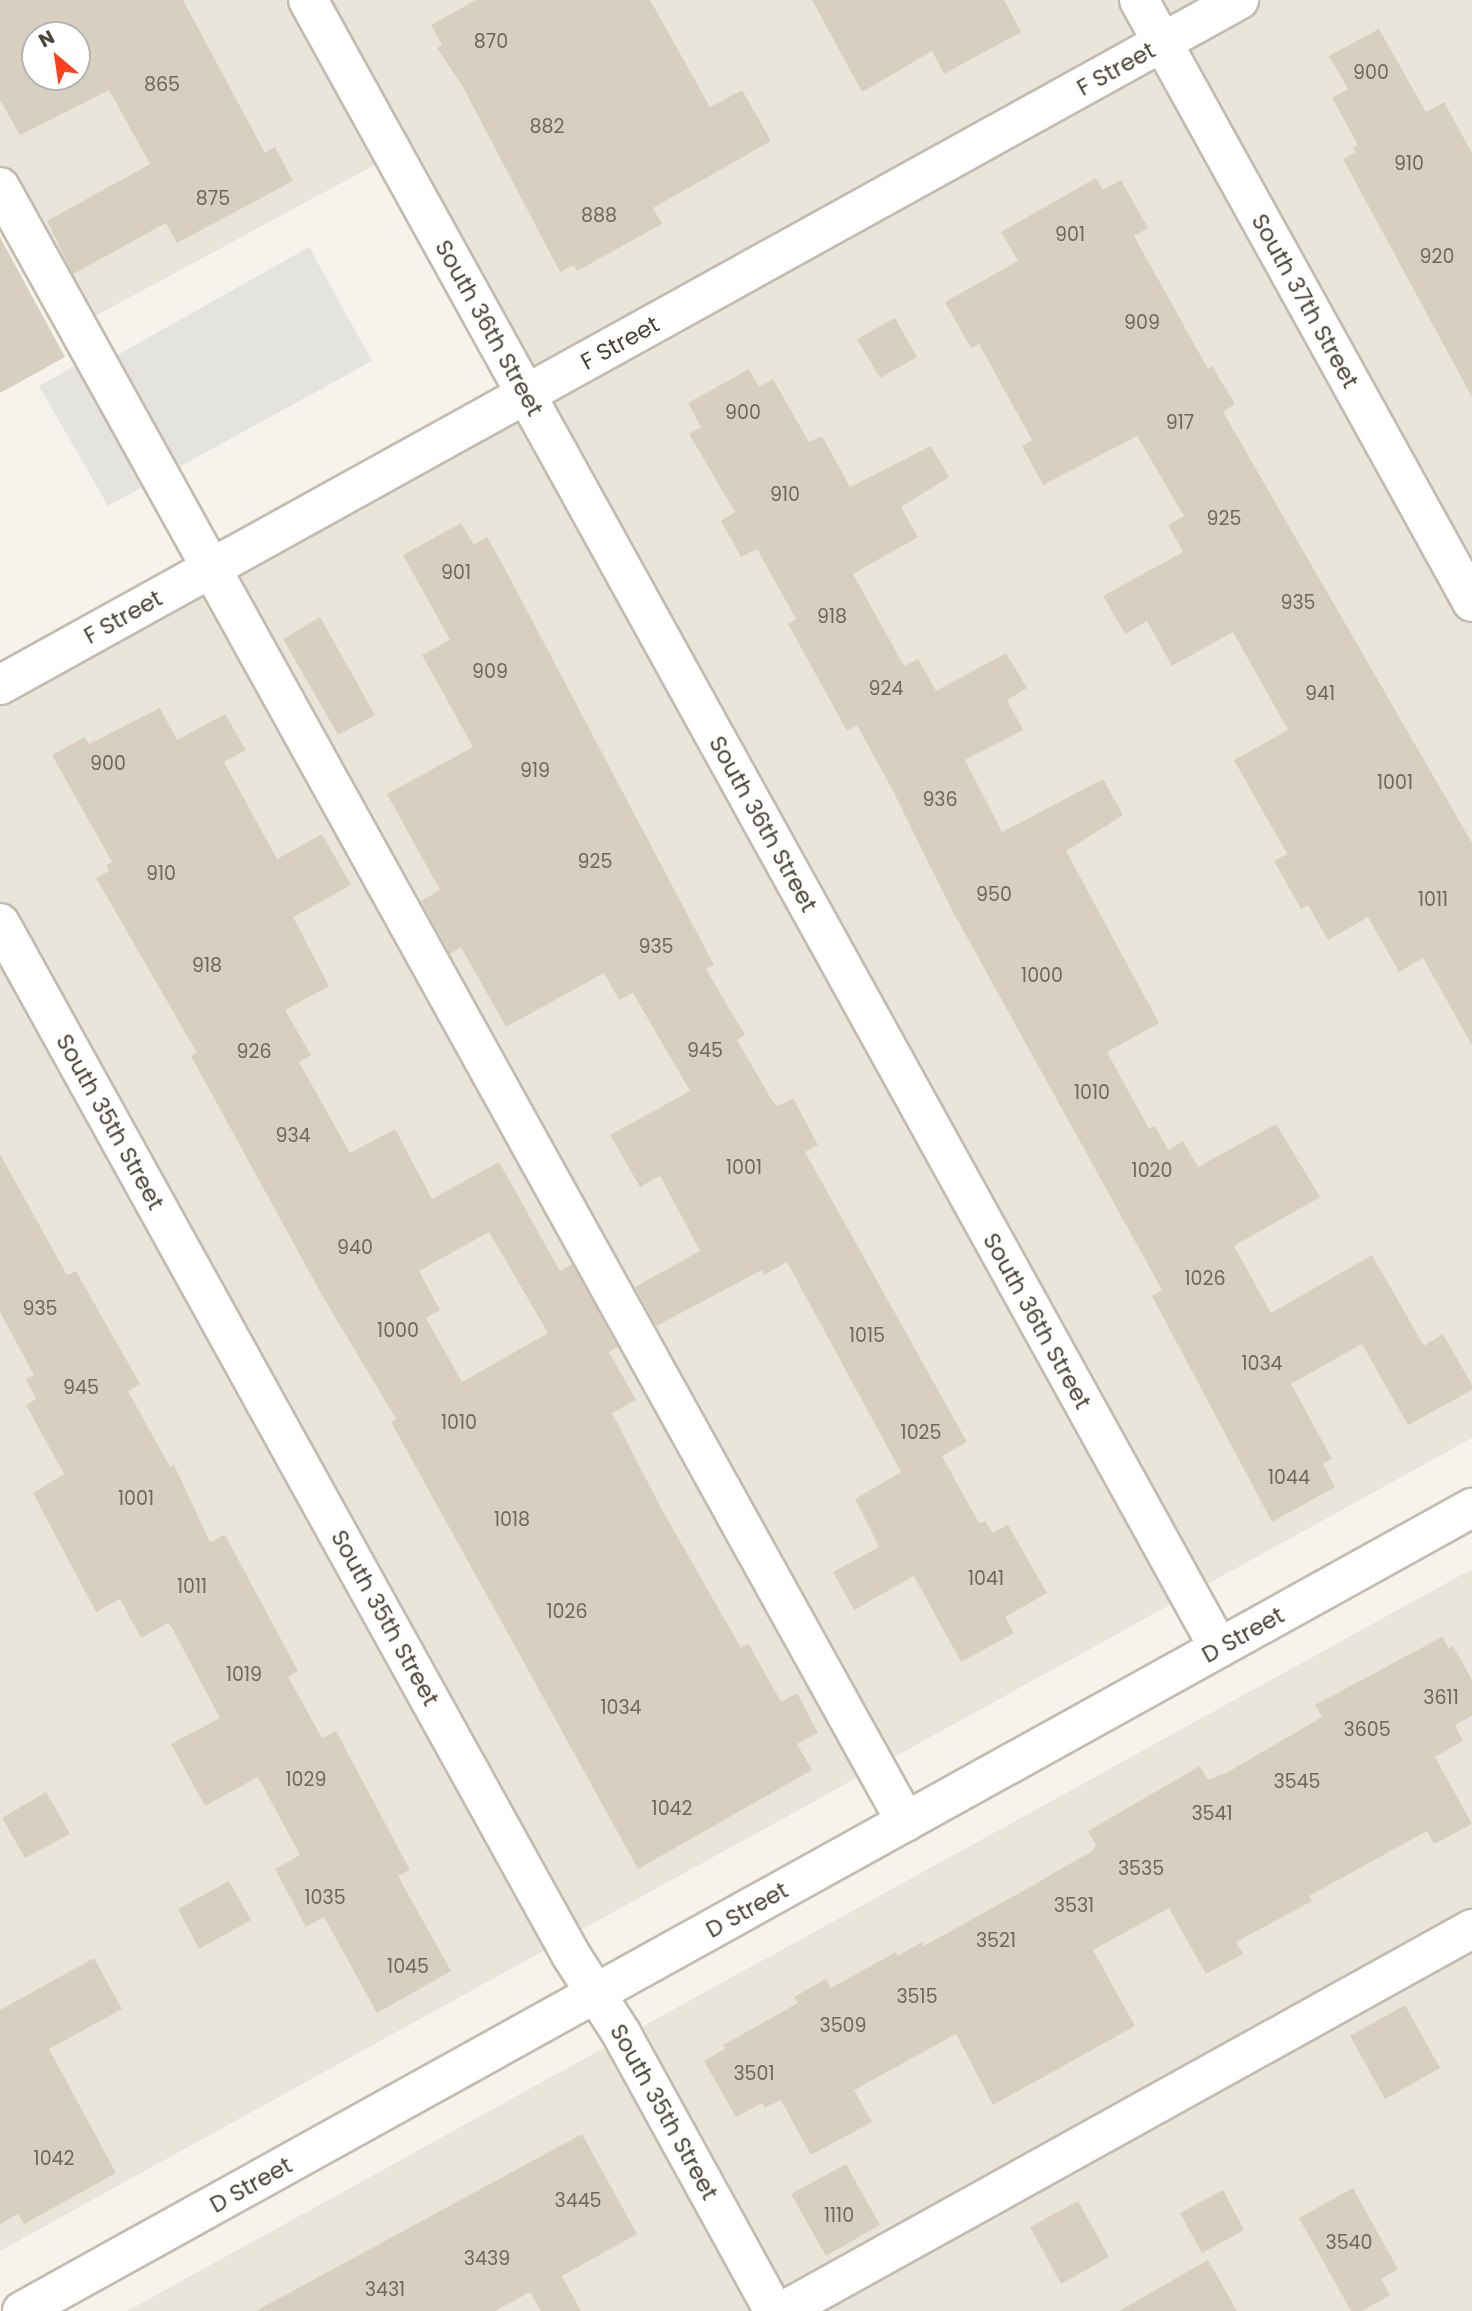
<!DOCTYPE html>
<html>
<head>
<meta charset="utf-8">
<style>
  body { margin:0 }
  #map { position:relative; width:1472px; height:2311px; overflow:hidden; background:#f6f3ec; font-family:Poppins,sans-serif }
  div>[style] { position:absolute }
  .residential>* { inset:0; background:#eae5da }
  .parking>* { inset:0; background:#e5e3e0 }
  .building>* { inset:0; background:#d8cfc1 }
  .roads { filter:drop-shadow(2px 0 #c2bbae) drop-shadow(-2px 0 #c2bbae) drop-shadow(0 2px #c2bbae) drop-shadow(0 -2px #c2bbae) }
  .minor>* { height:38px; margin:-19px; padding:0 19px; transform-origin:19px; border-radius:19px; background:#fff }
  span { translate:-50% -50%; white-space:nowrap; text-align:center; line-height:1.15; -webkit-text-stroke:7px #fff; paint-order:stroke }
  .number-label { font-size:19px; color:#6e675b }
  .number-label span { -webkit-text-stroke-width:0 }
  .street-label { font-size:23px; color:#4b4439 }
  .north { position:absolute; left:21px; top:21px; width:70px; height:70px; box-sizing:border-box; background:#fff; border:2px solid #b7b4b0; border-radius:50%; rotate:331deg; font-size:19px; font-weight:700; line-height:28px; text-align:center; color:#4b4439 }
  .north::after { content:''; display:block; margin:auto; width:24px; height:32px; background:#fc3f1d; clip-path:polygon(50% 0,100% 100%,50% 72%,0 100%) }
</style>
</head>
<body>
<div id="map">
  <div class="residential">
    <div style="clip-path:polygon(evenodd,0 0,1472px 0,1472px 1438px,0 2251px,0 685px,525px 394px,393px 155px,77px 326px,18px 220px,0 230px,0 0,35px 35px,77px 35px,77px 77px,35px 77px,35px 35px)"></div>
    <div style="clip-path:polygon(1472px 1569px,1472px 2311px,127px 2311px)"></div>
  </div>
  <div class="parking">
    <div style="clip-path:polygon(309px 247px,372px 361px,108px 506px,39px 386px,78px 364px,114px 357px)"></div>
  </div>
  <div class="building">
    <div style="clip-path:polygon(evenodd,0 0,183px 0,265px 153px,275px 147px,293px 181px,177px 243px,166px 223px,73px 274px,47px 221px,150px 164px,109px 90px,20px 135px,0 100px,0 0,35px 35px,77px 35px,77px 77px,35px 77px,35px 35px)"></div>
    <div style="clip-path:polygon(476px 0,650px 0,710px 107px,742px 90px,771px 141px,653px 208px,662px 224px,577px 271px,574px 265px,560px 272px,463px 87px,437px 48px,442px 45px,431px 25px)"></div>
    <div style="clip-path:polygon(812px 0,1004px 0,1021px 32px,944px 74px,932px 51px,862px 92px)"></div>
    <div style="clip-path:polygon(1379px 29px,1426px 112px,1444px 102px,1472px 153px,1472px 397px,1343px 159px,1356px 152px,1353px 147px,1358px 145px,1332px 98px,1348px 89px,1329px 56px)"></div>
    <div style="clip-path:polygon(1096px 178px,1103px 190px,1121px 180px,1148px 228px,1134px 236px,1208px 369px,1212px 366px,1235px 404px,1223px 412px,1472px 843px,1472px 1045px,1423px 958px,1399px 972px,1368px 917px,1328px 940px,1308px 905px,1301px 909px,1274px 861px,1287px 854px,1234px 760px,1288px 730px,1233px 632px,1172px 666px,1147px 621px,1125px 634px,1103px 596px,1183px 552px,1168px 525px,1184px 516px,1137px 436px,1043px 485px,1022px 446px,1032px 440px,979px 344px,971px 348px,945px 302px,1018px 261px,1001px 232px)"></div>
    <div style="clip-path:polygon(0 237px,65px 357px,0 393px)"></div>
    <div style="clip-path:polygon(895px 318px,917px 357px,880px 378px,857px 339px)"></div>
    <div style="clip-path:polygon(749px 369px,759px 387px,773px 379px,809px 442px,822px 436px,850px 487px,931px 446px,949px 477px,901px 507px,918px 537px,853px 574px,904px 666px,918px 659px,936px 691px,1006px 653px,1027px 688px,1007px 700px,1023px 730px,965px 760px,1002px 832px,1103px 779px,1123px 815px,1066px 851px,1159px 1023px,1107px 1052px,1149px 1129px,1155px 1126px,1168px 1150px,1183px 1141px,1198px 1167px,1276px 1124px,1320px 1197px,1234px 1246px,1271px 1313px,1372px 1255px,1424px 1346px,1443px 1334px,1472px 1385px,1472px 1390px,1408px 1425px,1362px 1344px,1291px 1384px,1332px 1459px,1323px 1464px,1335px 1487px,1272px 1522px,1152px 1296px,1162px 1290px,952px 910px,892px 789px,857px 725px,847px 731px,788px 624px,796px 619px,757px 549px,741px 557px,721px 521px,735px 512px,689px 434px,701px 427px,688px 403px)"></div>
    <div style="clip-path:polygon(461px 523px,474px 545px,487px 537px,505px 569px,714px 965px,706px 969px,745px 1035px,737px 1040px,773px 1102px,778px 1106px,793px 1098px,818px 1145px,805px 1152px,967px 1442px,942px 1456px,979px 1523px,985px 1521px,993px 1533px,1008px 1525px,1047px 1593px,1005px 1617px,1014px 1633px,961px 1662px,914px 1576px,854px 1610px,833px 1572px,879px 1547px,855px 1499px,901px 1472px,787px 1262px,764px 1275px,762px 1270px,656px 1326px,635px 1287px,700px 1251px,660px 1176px,640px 1187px,610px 1135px,690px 1091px,633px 993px,619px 1000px,604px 973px,506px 1027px,461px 947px,450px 954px,421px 901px,440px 890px,387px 794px,473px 747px,422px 655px,450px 640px,403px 555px)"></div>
    <div style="clip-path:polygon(320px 617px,375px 715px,338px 735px,283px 639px)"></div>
    <div style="clip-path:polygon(evenodd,160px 708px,177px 740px,225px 714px,246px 750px,224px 762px,277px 859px,322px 834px,351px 885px,293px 917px,329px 986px,285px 1010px,311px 1055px,299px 1062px,350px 1153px,395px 1129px,432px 1199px,499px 1162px,560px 1271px,572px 1264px,618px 1347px,609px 1352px,636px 1400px,612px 1413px,662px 1510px,741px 1648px,748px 1643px,781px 1702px,797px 1693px,818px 1733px,797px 1744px,812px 1770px,638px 1869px,391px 1422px,396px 1419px,323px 1297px,191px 1056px,197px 1053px,96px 878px,109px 871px,106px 865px,112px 862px,52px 755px,85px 737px,89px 744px,160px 708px,489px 1232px,548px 1333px,462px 1382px,426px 1318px,440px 1310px,419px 1271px,489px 1232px)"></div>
    <div style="clip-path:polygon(0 1154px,67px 1275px,76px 1271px,140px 1384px,128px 1391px,170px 1467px,174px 1465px,210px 1542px,225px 1535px,298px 1671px,288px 1677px,322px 1738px,336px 1731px,410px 1870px,398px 1876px,451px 1971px,377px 2013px,324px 1917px,306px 1927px,275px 1869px,300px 1855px,258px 1777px,205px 1806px,171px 1744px,220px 1718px,172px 1628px,168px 1623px,141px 1638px,120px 1599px,96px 1612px,33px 1493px,64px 1474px,26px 1405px,36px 1399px,26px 1379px,34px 1375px,0 1312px)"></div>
    <div style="clip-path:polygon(1442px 1637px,1449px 1649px,1453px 1646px,1472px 1680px,1472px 1716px,1455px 1725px,1463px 1741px,1435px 1757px,1472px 1824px,1434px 1844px,1427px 1831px,1309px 1896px,1312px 1901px,1236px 1942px,1243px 1954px,1206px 1974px,1169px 1908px,1093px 1950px,1135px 2026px,993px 2105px,956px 2034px,854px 2090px,872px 2122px,811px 2155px,781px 2100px,765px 2108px,762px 2103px,736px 2117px,704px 2061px,725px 2049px,723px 2045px,798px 2003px,794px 1997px,826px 1979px,831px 1988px,896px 1952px,898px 1956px,922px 1942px,924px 1946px,1030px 1887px,1092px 1851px,1096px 1845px,1088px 1831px,1200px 1766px,1208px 1780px,1228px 1772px,1322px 1717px,1315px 1705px)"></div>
    <div style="clip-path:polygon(46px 1792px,70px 1834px,25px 1858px,2px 1818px)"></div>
    <div style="clip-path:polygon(229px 1881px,251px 1920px,199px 1949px,178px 1909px)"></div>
    <div style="clip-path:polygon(94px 1958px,122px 2009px,49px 2049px,116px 2173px,24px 2224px,18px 2214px,0 2224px,0 2010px)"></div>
    <div style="clip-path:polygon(1405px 2005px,1440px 2068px,1385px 2099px,1350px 2036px)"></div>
    <div style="clip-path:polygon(582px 2134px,637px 2234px,562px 2276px,581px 2311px,541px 2311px,530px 2292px,495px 2311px,256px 2311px)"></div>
    <div style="clip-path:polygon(846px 2164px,880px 2225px,826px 2256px,791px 2194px)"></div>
    <div style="clip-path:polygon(1353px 2188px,1398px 2269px,1381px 2279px,1390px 2295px,1362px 2311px,1351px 2311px,1299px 2218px)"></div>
    <div style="clip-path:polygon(1223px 2190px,1244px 2230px,1202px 2253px,1180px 2213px)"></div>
    <div style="clip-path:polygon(1078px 2201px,1109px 2257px,1061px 2284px,1030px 2227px)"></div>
    <div style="clip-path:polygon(1208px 2260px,1237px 2311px,1119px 2311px)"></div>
  </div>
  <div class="roads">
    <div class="minor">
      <div style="left:308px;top:0;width:1883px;rotate:61.07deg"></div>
      <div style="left:1139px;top:0;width:688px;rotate:61.05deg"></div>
      <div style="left:0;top:187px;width:1869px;rotate:61.01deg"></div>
      <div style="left:0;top:685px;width:1416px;rotate:-28.94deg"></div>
      <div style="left:0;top:923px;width:1179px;rotate:61.04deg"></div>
      <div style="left:571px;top:1955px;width:93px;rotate:57.3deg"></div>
      <div style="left:621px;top:2033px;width:317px;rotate:61.2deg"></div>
      <div style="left:22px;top:2311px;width:1658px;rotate:-28.98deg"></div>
      <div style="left:783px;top:2311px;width:788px;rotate:-29.01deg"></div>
    </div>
  </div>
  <div class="number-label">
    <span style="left:491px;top:42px">870</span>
    <span style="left:1371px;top:73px">900</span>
    <span style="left:162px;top:85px">865</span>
    <span style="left:547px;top:127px">882</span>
    <span style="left:1409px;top:164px">910</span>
    <span style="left:213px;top:199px">875</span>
    <span style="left:599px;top:216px">888</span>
    <span style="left:1070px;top:235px">901</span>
    <span style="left:1437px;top:257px">920</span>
    <span style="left:1142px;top:323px">909</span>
    <span style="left:743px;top:413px">900</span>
    <span style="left:1180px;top:423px">917</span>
    <span style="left:785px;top:495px">910</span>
    <span style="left:1224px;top:519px">925</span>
    <span style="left:456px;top:573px">901</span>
    <span style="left:1298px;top:603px">935</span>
    <span style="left:832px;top:617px">918</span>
    <span style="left:490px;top:672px">909</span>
    <span style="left:886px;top:689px">924</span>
    <span style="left:1320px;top:694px">941</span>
    <span style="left:108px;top:764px">900</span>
    <span style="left:535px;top:771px">919</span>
    <span style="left:1395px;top:783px">1001</span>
    <span style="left:940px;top:800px">936</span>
    <span style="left:595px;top:862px">925</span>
    <span style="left:161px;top:874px">910</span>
    <span style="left:994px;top:895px">950</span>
    <span style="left:1433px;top:900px">1011</span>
    <span style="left:656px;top:947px">935</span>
    <span style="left:207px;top:966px">918</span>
    <span style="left:1042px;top:976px">1000</span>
    <span style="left:705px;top:1051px">945</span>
    <span style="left:254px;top:1052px">926</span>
    <span style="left:1092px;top:1093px">1010</span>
    <span style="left:293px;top:1136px">934</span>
    <span style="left:744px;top:1168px">1001</span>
    <span style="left:1152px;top:1171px">1020</span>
    <span style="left:355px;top:1248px">940</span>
    <span style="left:1205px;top:1279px">1026</span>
    <span style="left:40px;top:1309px">935</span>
    <span style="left:398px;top:1331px">1000</span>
    <span style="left:867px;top:1336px">1015</span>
    <span style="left:1262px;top:1364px">1034</span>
    <span style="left:81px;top:1388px">945</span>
    <span style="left:459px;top:1423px">1010</span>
    <span style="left:921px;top:1433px">1025</span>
    <span style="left:1289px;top:1478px">1044</span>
    <span style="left:136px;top:1499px">1001</span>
    <span style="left:512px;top:1520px">1018</span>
    <span style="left:986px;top:1579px">1041</span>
    <span style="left:192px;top:1587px">1011</span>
    <span style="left:567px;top:1612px">1026</span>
    <span style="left:244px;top:1675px">1019</span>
    <span style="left:1441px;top:1698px">3611</span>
    <span style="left:621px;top:1708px">1034</span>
    <span style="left:1367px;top:1730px">3605</span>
    <span style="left:306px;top:1780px">1029</span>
    <span style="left:1297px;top:1782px">3545</span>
    <span style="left:672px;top:1809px">1042</span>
    <span style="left:1212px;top:1814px">3541</span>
    <span style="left:1141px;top:1869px">3535</span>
    <span style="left:325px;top:1898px">1035</span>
    <span style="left:1074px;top:1906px">3531</span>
    <span style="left:996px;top:1941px">3521</span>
    <span style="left:408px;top:1967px">1045</span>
    <span style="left:917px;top:1997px">3515</span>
    <span style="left:843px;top:2026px">3509</span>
    <span style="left:754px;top:2074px">3501</span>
    <span style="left:54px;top:2159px">1042</span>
    <span style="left:578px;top:2201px">3445</span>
    <span style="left:839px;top:2216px">1110</span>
    <span style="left:1349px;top:2243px">3540</span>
    <span style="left:487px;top:2259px">3439</span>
    <span style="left:385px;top:2290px">3431</span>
  </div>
  <div class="street-label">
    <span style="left:1116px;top:69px;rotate:-29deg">F Street</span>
    <span style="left:1305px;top:301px;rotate:61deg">South 37th Street</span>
    <span style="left:489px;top:328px;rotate:61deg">South 36th Street</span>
    <span style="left:620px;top:343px;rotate:-29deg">F Street</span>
    <span style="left:123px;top:617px;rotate:-29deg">F Street</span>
    <span style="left:763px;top:824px;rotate:61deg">South 36th Street</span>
    <span style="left:110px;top:1122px;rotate:61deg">South 35th Street</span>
    <span style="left:1037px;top:1321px;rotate:61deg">South 36th Street</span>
    <span style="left:385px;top:1618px;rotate:61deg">South 35th Street</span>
    <span style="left:1243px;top:1635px;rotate:-29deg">D Street</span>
    <span style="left:747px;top:1910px;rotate:-29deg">D Street</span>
    <span style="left:664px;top:2112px;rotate:61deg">South 35th Street</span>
    <span style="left:251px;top:2185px;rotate:-29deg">D Street</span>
  </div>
  <div class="north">N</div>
</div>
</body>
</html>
